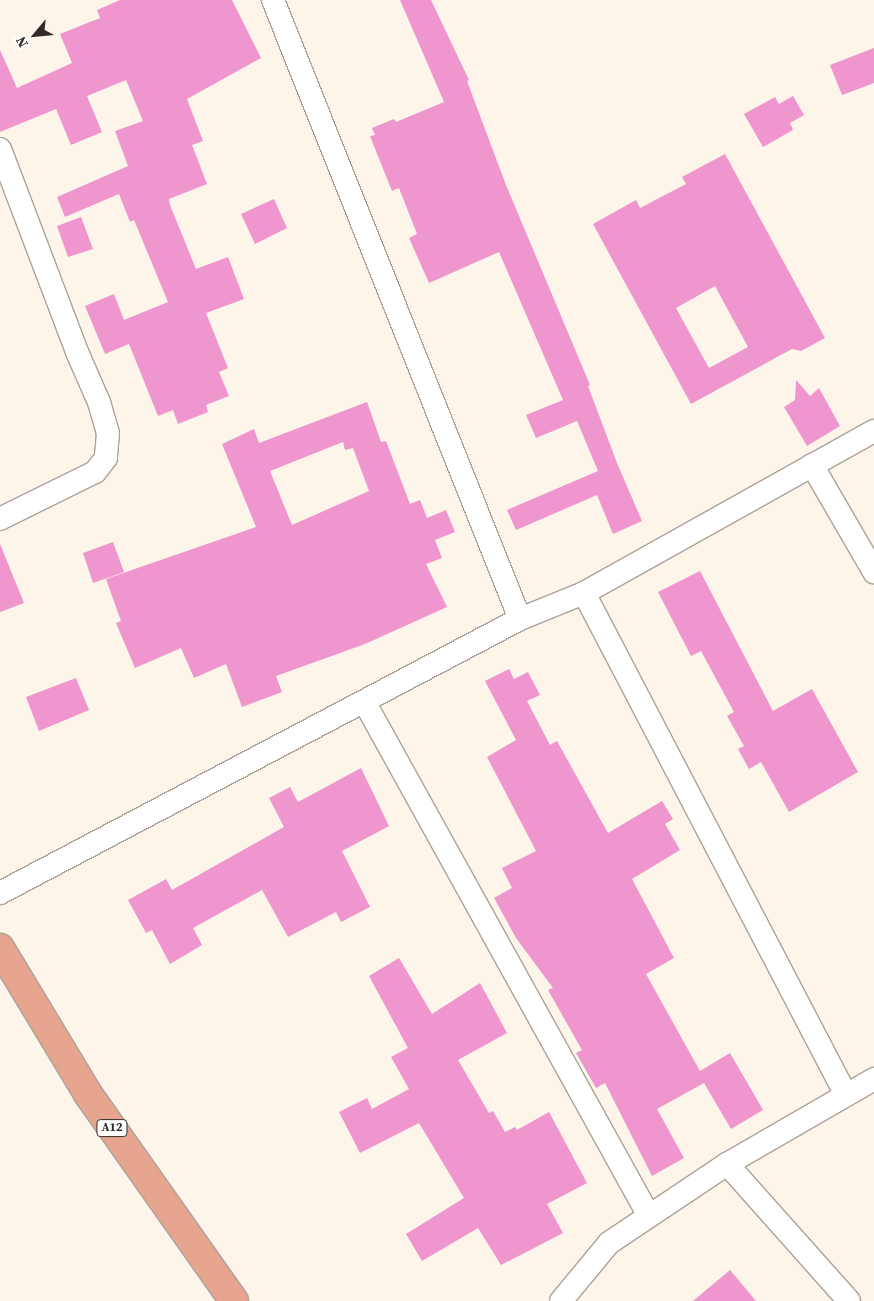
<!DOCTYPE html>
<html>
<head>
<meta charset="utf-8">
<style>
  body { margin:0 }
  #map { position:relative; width:874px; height:1301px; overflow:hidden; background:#fdf4ea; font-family:"Source Serif 4",serif }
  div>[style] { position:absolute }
  .building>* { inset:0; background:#ee96cd }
  .roads { filter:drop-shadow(1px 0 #aba39a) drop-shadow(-1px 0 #aba39a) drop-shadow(0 1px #aba39a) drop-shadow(0 -1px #aba39a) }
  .minor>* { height:22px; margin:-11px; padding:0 11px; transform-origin:11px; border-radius:11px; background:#fff }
  .primary>* { height:28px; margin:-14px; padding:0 14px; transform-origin:14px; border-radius:14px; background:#e7a48f }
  span { translate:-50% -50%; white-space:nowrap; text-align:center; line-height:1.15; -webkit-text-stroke:4px #fff; paint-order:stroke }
  .shield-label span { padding:1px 4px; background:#fff; border:1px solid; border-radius:4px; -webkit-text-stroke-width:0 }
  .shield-label { font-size:12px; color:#2f2c28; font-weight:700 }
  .north { position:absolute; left:10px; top:10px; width:50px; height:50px; -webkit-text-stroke:4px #fff; paint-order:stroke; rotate:242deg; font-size:14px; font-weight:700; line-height:20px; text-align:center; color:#2f2c28 }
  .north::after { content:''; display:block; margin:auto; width:18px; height:22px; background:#2f2c28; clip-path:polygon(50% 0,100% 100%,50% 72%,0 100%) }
</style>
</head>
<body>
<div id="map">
  <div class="building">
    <div style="clip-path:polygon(120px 0,232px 0,261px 58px,187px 99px,203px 141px,192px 145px,207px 184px,169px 199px,170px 205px,196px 269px,228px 257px,244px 299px,206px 313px,228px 368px,219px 372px,229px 396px,206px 405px,208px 412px,178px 424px,173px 410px,158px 416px,129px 344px,105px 354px,85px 306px,114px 294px,124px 320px,168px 302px,134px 220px,130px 222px,119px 194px,65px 217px,57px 197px,128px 166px,115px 131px,143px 121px,126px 80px,87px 96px,102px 132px,71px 145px,56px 109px,0 132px,0 50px,17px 88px,72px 63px,60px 34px,100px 18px,97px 10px)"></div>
    <div style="clip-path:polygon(400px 0,431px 0,469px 80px,467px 81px,506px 185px,590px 385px,588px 386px,617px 463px,642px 521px,613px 534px,597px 495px,516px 530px,507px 510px,598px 471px,577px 421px,536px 438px,526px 415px,563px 400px,499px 252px,429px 283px,409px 238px,417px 234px,399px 188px,392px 191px,370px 136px,375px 135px,372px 128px,394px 119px,396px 122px,444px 102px)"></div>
    <div style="clip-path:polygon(874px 48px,874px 83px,842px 95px,830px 65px)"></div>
    <div style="clip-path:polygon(793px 96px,804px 115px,790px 123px,793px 130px,763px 147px,744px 114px,775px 97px,779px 104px)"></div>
    <div style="clip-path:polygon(evenodd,725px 154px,825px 338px,801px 351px,792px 349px,691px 404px,593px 224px,636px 200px,640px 208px,686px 184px,682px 177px,725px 154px,715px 286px,748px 347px,709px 368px,676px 308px,715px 286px)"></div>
    <div style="clip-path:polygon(274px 199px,287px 228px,255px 244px,241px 214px)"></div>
    <div style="clip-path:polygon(81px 217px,93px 249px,68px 257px,57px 226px)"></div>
    <div style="clip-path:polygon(796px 380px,810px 396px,819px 388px,840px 426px,807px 446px,784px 407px,795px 400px)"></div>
    <div style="clip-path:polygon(evenodd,367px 402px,381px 442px,386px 441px,410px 504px,420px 500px,427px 518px,446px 510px,455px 532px,435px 540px,442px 558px,426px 564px,447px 607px,365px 644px,276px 676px,282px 692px,242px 707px,226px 664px,194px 678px,181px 648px,135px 668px,116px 623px,121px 621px,106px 579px,256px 527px,222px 444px,254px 429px,259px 443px,367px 402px,343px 442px,345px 450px,353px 448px,369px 491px,292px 525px,270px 471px,343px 442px)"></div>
    <div style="clip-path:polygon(113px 542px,124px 572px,93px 583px,83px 553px)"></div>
    <div style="clip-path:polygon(0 544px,24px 603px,0 612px)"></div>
    <div style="clip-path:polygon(700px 571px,773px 711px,812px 689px,858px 772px,789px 812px,761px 762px,749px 769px,738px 749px,744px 746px,727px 716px,734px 712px,701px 651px,691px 656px,658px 592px)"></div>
    <div style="clip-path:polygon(509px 669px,514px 679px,528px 672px,540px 695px,527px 701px,550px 745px,557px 741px,608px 833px,662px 801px,673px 819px,665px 824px,680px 850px,632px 879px,674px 958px,646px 974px,700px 1071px,730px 1053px,763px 1110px,731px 1129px,704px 1083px,657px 1109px,684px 1158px,652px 1176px,605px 1083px,596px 1088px,576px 1053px,582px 1050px,548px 990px,553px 988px,516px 938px,494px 898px,512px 888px,502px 868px,536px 851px,487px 757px,516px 740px,485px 681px)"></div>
    <div style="clip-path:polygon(76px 678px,89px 710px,39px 731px,26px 697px)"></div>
    <div style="clip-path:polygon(361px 768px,389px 826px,342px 851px,370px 907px,341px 922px,336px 912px,288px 937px,262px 890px,193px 928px,202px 945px,170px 964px,152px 930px,146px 933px,128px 900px,166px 879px,172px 890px,284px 827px,269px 798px,290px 787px,298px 802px)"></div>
    <div style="clip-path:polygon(399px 958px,432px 1014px,480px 983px,507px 1033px,458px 1060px,489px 1113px,493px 1111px,505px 1132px,515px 1127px,517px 1130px,549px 1112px,587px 1183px,547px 1204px,563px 1233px,501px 1265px,478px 1228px,422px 1261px,406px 1234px,464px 1198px,419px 1123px,360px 1153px,339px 1112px,367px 1098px,372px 1109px,409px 1089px,391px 1057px,408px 1048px,369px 976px)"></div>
    <div style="clip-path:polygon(730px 1270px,756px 1301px,693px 1301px)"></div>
  </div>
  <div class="roads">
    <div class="minor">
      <div style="left:273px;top:0;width:666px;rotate:68.25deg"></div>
      <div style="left:0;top:149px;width:217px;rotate:69.2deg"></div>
      <div style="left:77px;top:352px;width:55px;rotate:66.3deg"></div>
      <div style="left:99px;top:402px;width:32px;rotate:74deg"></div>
      <div style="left:108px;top:433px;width:25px;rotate:95deg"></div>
      <div style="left:106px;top:458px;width:18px;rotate:128deg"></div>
      <div style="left:95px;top:472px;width:106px;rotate:153.7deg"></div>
      <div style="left:812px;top:465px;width:124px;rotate:59.9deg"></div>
      <div style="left:584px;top:593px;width:566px;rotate:62.44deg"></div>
      <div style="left:365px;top:703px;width:586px;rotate:61.03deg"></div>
      <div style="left:0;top:893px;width:588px;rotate:-27.79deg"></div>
      <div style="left:520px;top:619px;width:69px;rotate:-22.1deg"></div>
      <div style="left:584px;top:593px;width:332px;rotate:-29.2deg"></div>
      <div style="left:727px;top:1164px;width:183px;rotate:48.3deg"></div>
      <div style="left:561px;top:1301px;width:75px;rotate:-50.4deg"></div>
      <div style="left:609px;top:1243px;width:142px;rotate:-33.8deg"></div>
      <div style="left:727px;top:1164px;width:170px;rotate:-30deg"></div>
    </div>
    <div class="primary">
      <div style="left:0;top:948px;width:170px;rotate:58.9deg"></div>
      <div style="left:88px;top:1094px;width:253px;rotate:54.8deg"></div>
    </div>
  </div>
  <div class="shield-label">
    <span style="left:112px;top:1128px">A12</span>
  </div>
  <div class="north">N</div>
</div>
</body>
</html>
